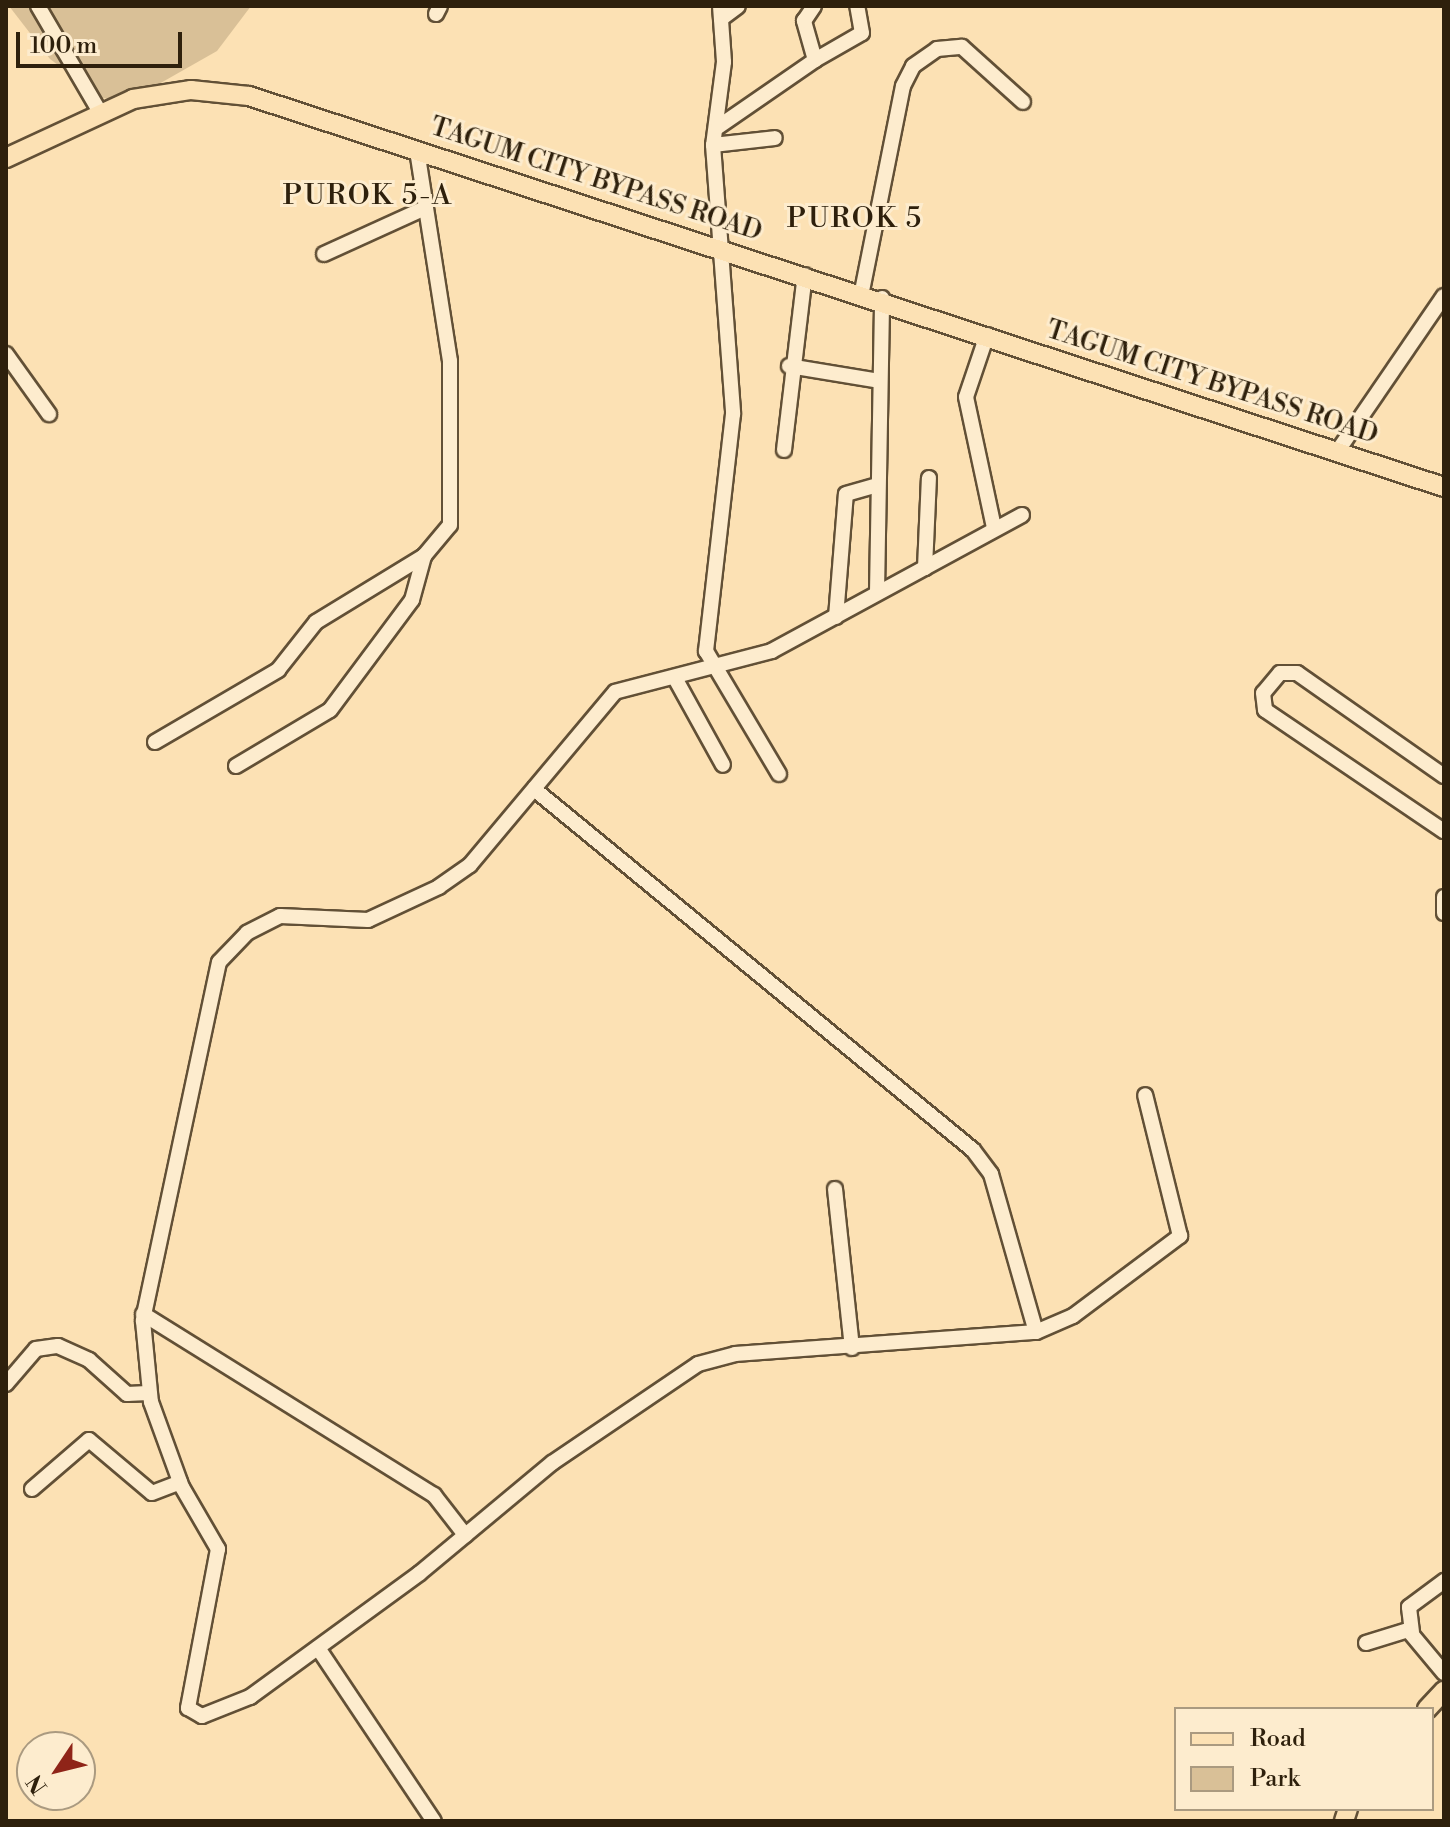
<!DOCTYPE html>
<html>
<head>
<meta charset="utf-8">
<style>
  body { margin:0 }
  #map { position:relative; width:1450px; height:1827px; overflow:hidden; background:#fce1b4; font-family:"Libre Bodoni",serif }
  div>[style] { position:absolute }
  .green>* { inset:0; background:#d9c097 }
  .roads { filter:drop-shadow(2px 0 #625036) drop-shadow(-2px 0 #625036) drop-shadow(0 2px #625036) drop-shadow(0 -2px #625036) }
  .minor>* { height:14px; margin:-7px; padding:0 7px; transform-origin:7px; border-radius:7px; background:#fdecce }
  .major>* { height:18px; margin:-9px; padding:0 9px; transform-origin:9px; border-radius:9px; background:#fce1b4 }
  span { translate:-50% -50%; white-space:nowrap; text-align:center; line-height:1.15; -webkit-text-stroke:6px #fdecce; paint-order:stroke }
  .street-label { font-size:26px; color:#2e200c }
  .neighbourhood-label { font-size:28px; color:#2e200c; letter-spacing:2px }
  .frame { position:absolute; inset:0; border:8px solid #2e200c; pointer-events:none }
  .legend { position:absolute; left:1174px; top:1707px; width:260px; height:104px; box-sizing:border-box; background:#fdecce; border:2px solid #aa9a80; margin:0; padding:10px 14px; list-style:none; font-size:24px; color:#2e200c }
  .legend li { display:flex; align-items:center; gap:16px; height:40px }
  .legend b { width:40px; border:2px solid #aa9a80 }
  .north { position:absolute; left:16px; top:1731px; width:80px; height:80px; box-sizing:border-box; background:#fdecce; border:2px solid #aa9a80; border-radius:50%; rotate:235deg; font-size:22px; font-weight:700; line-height:32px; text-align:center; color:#2e200c }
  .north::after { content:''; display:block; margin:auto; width:28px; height:36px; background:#8f2418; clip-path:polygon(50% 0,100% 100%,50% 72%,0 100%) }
  .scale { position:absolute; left:16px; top:32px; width:166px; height:36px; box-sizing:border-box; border:4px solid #2e200c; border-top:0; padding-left:10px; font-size:24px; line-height:28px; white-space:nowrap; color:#2e200c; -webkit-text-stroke:6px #fdecce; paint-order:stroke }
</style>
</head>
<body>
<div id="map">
  <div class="green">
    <div style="clip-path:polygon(9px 6px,251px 6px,217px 51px,129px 101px,102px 98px,50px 59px)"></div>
  </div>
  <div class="roads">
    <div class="minor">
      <div style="left:38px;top:6px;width:123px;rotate:59.7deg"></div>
      <div style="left:720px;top:6px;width:56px;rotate:85.9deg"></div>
      <div style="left:724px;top:62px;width:84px;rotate:97.5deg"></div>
      <div style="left:713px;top:145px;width:270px;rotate:85.7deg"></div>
      <div style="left:733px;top:414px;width:239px;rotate:96.5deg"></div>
      <div style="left:706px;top:651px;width:143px;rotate:59.3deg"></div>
      <div style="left:436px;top:14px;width:9px;rotate:-63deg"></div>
      <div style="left:721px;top:19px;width:21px;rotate:-37deg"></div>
      <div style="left:815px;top:60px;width:54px;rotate:-29.9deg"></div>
      <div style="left:862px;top:33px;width:27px;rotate:-100deg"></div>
      <div style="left:718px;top:127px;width:118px;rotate:-34.6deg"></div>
      <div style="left:815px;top:60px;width:41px;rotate:-105.8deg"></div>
      <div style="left:804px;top:21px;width:18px;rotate:-56deg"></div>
      <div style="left:713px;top:145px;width:62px;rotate:-6.4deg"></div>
      <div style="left:324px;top:254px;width:111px;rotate:-24.5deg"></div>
      <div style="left:862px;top:291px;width:209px;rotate:-78.7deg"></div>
      <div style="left:903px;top:86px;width:22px;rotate:-63deg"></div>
      <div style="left:913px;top:66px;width:29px;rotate:-35deg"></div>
      <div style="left:937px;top:49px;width:25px;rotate:-5deg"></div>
      <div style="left:962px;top:47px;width:82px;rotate:42deg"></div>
      <div style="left:987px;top:335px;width:65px;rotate:108.7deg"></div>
      <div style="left:966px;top:397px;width:134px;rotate:77.9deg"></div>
      <div style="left:6px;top:354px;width:74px;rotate:54.4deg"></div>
      <div style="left:789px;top:366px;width:92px;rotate:9.4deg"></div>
      <div style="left:784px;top:450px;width:176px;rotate:-83.2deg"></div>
      <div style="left:1337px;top:452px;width:189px;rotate:-55.6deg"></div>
      <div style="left:1022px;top:515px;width:285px;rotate:151.5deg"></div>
      <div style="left:772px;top:651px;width:162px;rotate:165.4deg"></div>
      <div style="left:615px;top:692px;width:226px;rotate:130deg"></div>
      <div style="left:470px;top:865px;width:38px;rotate:145deg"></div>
      <div style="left:439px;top:887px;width:78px;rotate:155.1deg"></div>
      <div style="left:368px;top:920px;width:88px;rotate:-177.4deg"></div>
      <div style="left:280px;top:916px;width:37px;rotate:153deg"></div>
      <div style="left:247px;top:933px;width:40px;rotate:134deg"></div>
      <div style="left:219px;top:962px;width:367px;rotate:102deg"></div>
      <div style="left:143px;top:1321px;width:81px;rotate:84.4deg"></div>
      <div style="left:151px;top:1402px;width:90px;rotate:70deg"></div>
      <div style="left:182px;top:1487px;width:72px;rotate:59.9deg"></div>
      <div style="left:218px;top:1549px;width:162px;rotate:100.7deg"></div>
      <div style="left:188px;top:1708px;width:16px;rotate:30deg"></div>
      <div style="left:202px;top:1716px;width:52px;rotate:-21.6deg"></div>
      <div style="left:250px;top:1697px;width:210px;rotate:-36.1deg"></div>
      <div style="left:420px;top:1573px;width:172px;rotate:-39.8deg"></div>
      <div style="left:552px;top:1463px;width:176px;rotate:-34.1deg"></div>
      <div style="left:698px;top:1364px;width:38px;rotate:-15deg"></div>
      <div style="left:735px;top:1354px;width:302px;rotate:-4.2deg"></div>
      <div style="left:1036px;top:1332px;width:40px;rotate:-23.4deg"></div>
      <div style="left:1073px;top:1316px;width:134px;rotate:-36.8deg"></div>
      <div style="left:1180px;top:1236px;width:145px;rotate:-103.9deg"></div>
      <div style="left:925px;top:568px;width:90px;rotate:-87.5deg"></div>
      <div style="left:877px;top:592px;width:294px;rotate:-89deg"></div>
      <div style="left:836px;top:617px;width:123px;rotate:-85.4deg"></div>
      <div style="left:846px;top:494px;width:32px;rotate:-16deg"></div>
      <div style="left:675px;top:678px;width:99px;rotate:61.1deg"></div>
      <div style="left:155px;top:742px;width:143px;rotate:-30.3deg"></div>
      <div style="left:278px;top:670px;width:61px;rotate:-51.6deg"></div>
      <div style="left:316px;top:622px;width:127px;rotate:-31.4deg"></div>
      <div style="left:236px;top:766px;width:109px;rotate:-30.8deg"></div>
      <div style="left:330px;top:710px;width:137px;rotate:-53.3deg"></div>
      <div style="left:412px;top:600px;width:46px;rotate:-74.7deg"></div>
      <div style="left:424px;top:556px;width:40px;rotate:-50deg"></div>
      <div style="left:450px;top:525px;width:164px;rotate:-90deg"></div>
      <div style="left:450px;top:361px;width:214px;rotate:-98.9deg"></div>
      <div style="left:1444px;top:776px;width:179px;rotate:-145deg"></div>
      <div style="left:1297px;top:673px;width:17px;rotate:180deg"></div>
      <div style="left:1280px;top:673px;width:26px;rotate:130deg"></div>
      <div style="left:1263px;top:693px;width:17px;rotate:83deg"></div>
      <div style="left:1265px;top:710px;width:216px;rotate:34.1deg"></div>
      <div style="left:534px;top:789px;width:568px;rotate:39.43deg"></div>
      <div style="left:973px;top:1150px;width:30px;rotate:53deg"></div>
      <div style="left:991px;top:1174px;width:164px;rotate:74.1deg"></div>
      <div style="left:1444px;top:897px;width:16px;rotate:90deg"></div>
      <div style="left:835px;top:1189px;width:160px;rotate:83.9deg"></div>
      <div style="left:143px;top:1314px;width:343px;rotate:31.9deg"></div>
      <div style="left:434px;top:1495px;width:51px;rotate:52.2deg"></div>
      <div style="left:6px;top:1384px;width:46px;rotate:-49.4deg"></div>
      <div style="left:36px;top:1349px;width:22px;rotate:-8deg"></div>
      <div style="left:58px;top:1346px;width:34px;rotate:24deg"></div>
      <div style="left:89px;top:1360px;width:51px;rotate:41.8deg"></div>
      <div style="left:127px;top:1394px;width:21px;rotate:-3deg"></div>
      <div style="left:32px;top:1489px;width:75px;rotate:-40.7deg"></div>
      <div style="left:89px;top:1440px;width:82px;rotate:40.1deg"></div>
      <div style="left:152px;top:1493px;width:30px;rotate:-21deg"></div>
      <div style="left:1412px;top:1632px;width:25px;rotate:-97deg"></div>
      <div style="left:1409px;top:1607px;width:44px;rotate:-36.6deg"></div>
      <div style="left:1366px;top:1643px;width:44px;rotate:-17.2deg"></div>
      <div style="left:1408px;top:1630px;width:56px;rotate:50.1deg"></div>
      <div style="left:318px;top:1648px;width:208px;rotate:56.2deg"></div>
    </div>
    <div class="major">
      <div style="left:6px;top:158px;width:140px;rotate:-24.9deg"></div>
      <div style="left:133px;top:99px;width:59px;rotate:-8.8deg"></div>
      <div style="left:191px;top:90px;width:58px;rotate:5.9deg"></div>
      <div style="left:249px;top:96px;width:1257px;rotate:18.12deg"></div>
      <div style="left:1427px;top:1709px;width:25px;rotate:-47deg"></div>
      <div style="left:1344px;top:1821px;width:13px;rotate:-72deg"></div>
    </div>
  </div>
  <div class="street-label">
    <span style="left:596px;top:180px;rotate:18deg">TAGUM CITY BYPASS ROAD</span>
    <span style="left:1212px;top:383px;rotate:18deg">TAGUM CITY BYPASS ROAD</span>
  </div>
  <div class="neighbourhood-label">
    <span style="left:368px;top:196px">PUROK 5-A</span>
    <span style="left:855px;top:219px">PUROK 5</span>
  </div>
  <div class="frame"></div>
  <ul class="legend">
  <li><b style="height:10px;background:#fce1b4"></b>Road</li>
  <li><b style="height:22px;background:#d9c097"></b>Park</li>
  </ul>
  <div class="north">N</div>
  <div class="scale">100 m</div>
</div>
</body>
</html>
